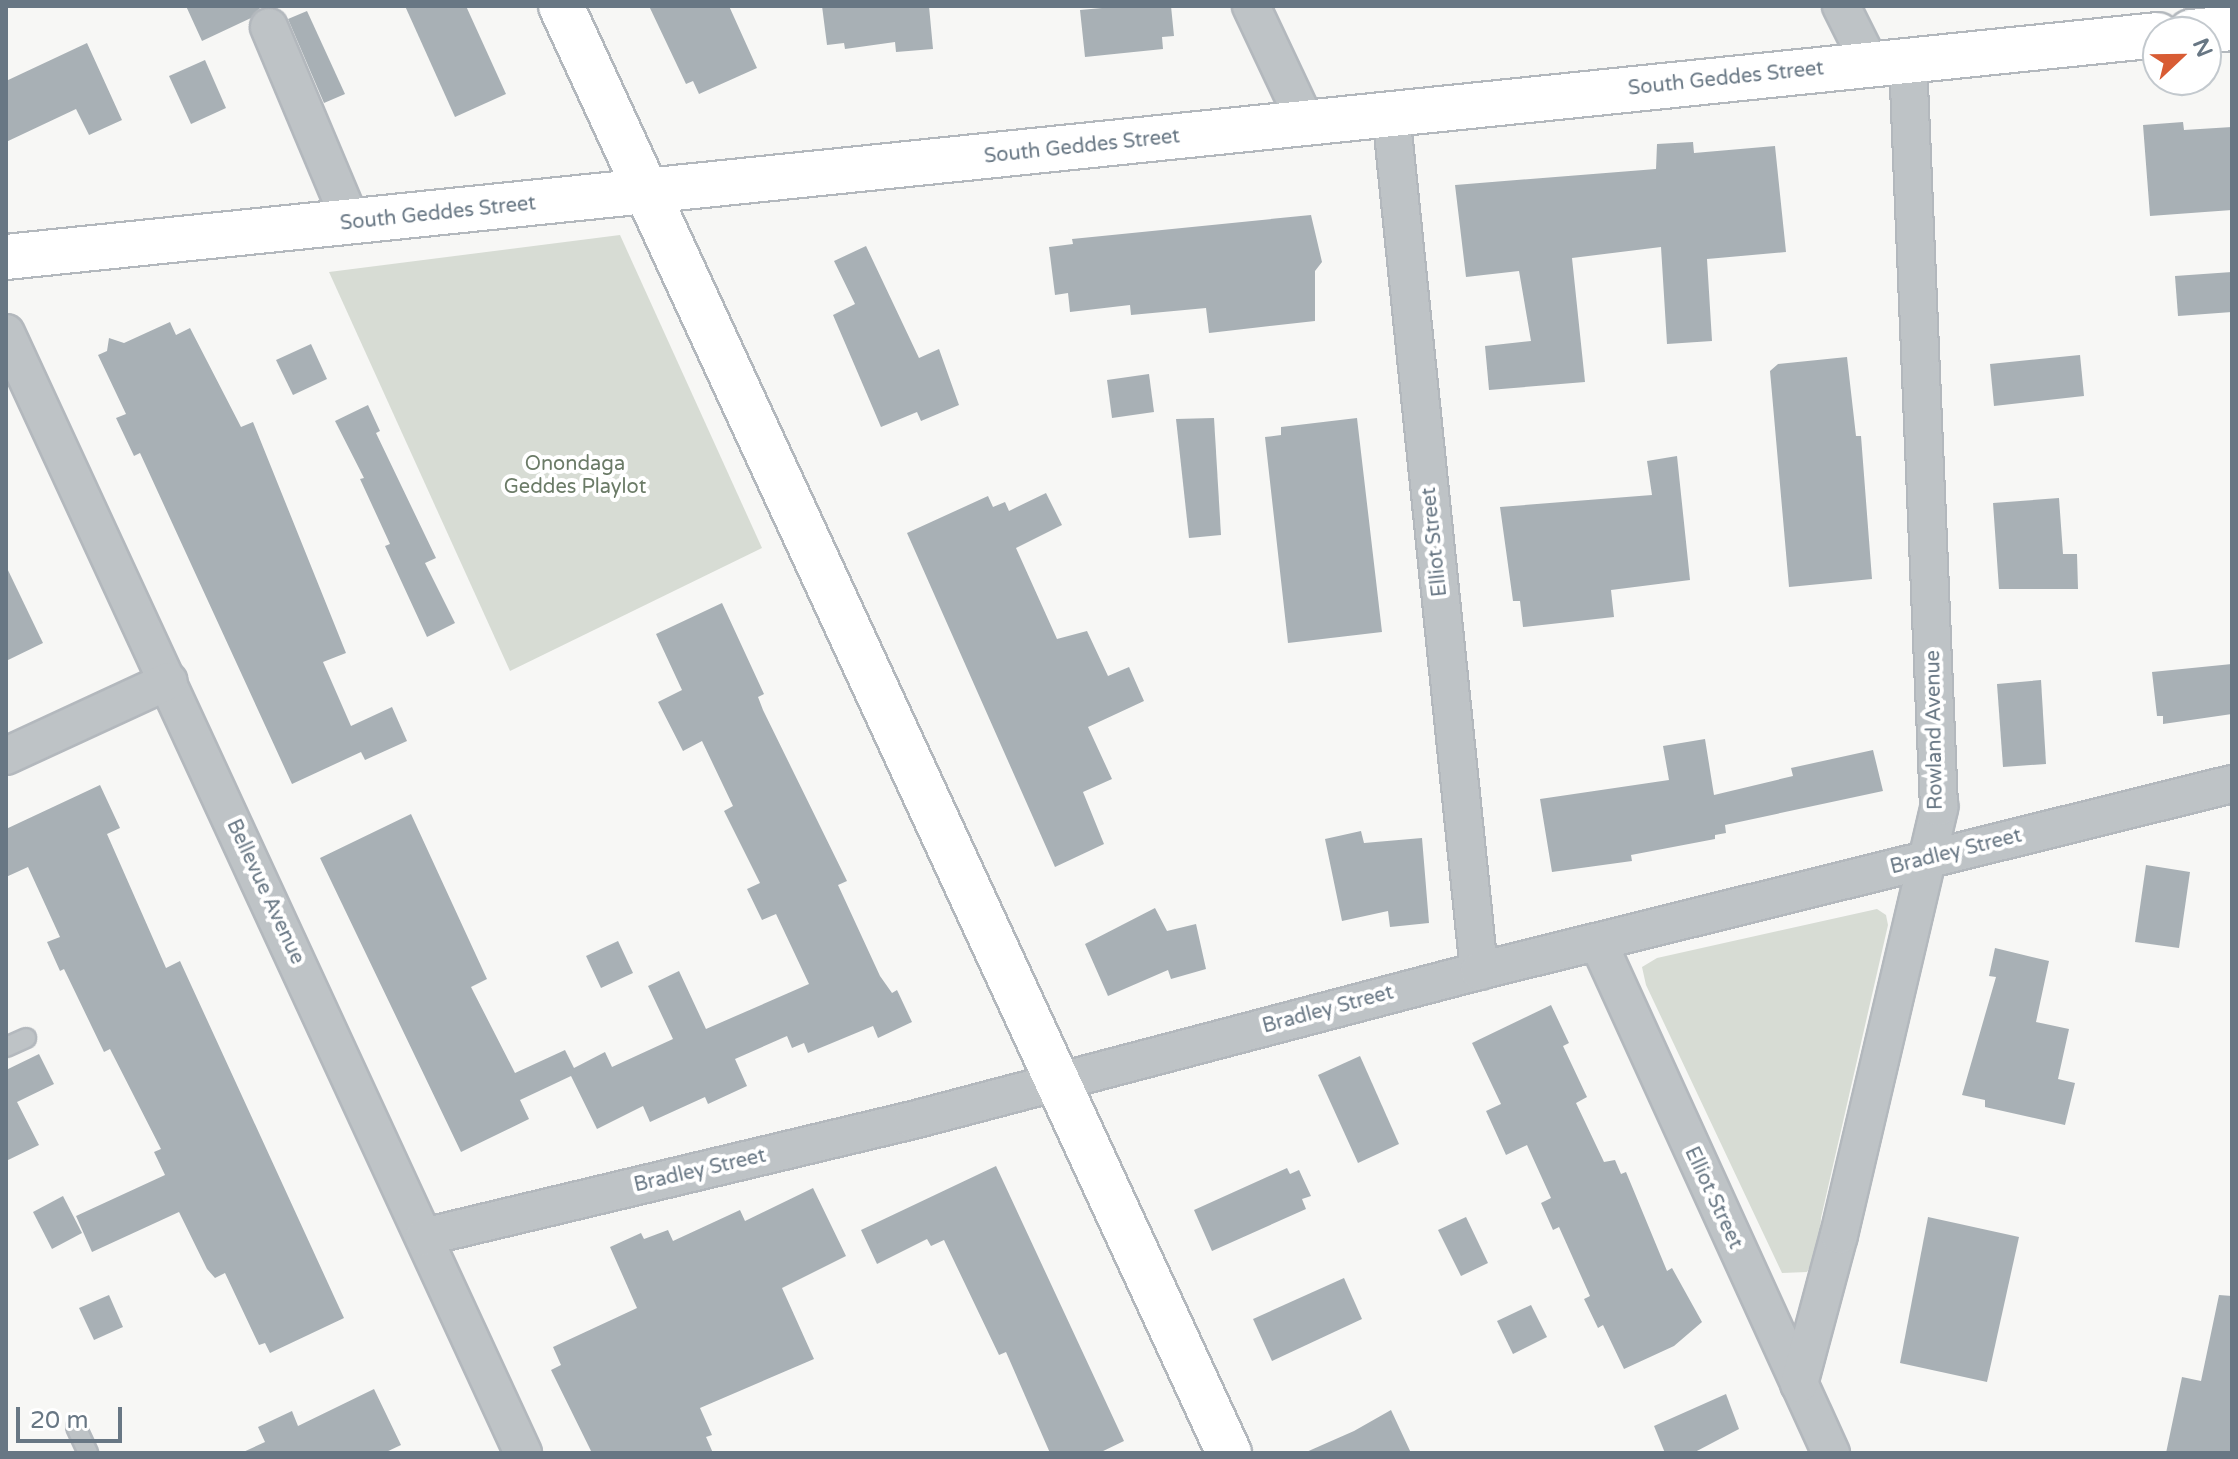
<!DOCTYPE html>
<html>
<head>
<meta charset="utf-8">
<style>
  body { margin:0 }
  #map { position:relative; width:2238px; height:1459px; overflow:hidden; background:#f7f7f5; font-family:"Varela Round",sans-serif }
  div>[style] { position:absolute }
  .green>* { inset:0; background:#d7dcd4 }
  .building>* { inset:0; background:#a8b0b5 }
  .roads { filter:drop-shadow(2px 0 #b3b8bd) drop-shadow(-2px 0 #b3b8bd) drop-shadow(0 2px #b3b8bd) drop-shadow(0 -2px #b3b8bd) }
  .lane>* { height:18px; margin:-9px; padding:0 9px; transform-origin:9px; border-radius:9px; background:#bec3c6 }
  .street>* { height:36px; margin:-18px; padding:0 18px; transform-origin:18px; border-radius:18px; background:#bec3c6 }
  .secondary>* { height:44px; margin:-22px; padding:0 22px; transform-origin:22px; border-radius:22px; background:#fff }
  span { translate:-50% -50%; white-space:nowrap; text-align:center; line-height:1.15; -webkit-text-stroke:8px #fff; paint-order:stroke }
  .street-label { font-size:20px; color:#687784 }
  .park-label { font-size:20px; color:#6b7b67 }
  .frame { position:absolute; inset:0; border:8px solid #687784; pointer-events:none }
  .north { position:absolute; left:2142px; top:16px; width:80px; height:80px; box-sizing:border-box; background:#fff; border:2px solid #c3c9ce; border-radius:50%; rotate:68deg; font-size:22px; font-weight:700; line-height:32px; text-align:center; color:#687784 }
  .north::after { content:''; display:block; margin:auto; width:28px; height:36px; background:#d85c34; clip-path:polygon(50% 0,100% 100%,50% 72%,0 100%) }
  .scale { position:absolute; left:16px; top:1407px; width:106px; height:36px; box-sizing:border-box; border:4px solid #687784; border-top:0; padding-left:10px; font-size:24px; line-height:28px; white-space:nowrap; color:#687784; -webkit-text-stroke:6px #fff; paint-order:stroke }
</style>
</head>
<body>
<div id="map">
  <div class="green">
    <div style="clip-path:polygon(620px 235px,762px 548px,510px 671px,329px 272px)"></div>
    <div style="clip-path:polygon(1877px 909px,1886px 915px,1888px 925px,1821px 1218px,1819px 1251px,1807px 1272px,1782px 1273px,1646px 985px,1642px 967px,1657px 958px)"></div>
  </div>
  <div class="building">
    <div style="clip-path:polygon(186px 6px,277px 6px,260px 8px,251px 18px,202px 41px)"></div>
    <div style="clip-path:polygon(405px 6px,466px 6px,506px 94px,455px 117px)"></div>
    <div style="clip-path:polygon(649px 6px,729px 6px,757px 68px,699px 94px,693px 81px,686px 84px)"></div>
    <div style="clip-path:polygon(822px 6px,929px 6px,933px 49px,896px 52px,895px 42px,845px 49px,844px 43px,827px 45px)"></div>
    <div style="clip-path:polygon(1124px 6px,1171px 6px,1174px 36px,1162px 37px,1163px 49px,1085px 57px,1080px 10px)"></div>
    <div style="clip-path:polygon(307px 11px,345px 94px,324px 103px,288px 19px)"></div>
    <div style="clip-path:polygon(87px 43px,122px 120px,89px 135px,76px 109px,6px 142px,6px 81px)"></div>
    <div style="clip-path:polygon(205px 60px,226px 108px,191px 124px,169px 76px)"></div>
    <div style="clip-path:polygon(2183px 122px,2184px 130px,2232px 127px,2232px 210px,2150px 216px,2143px 125px)"></div>
    <div style="clip-path:polygon(1693px 142px,1694px 153px,1775px 146px,1786px 252px,1707px 259px,1712px 341px,1667px 344px,1661px 247px,1572px 258px,1585px 382px,1489px 390px,1485px 346px,1531px 341px,1519px 271px,1466px 277px,1455px 185px,1656px 169px,1657px 144px)"></div>
    <div style="clip-path:polygon(1311px 215px,1322px 262px,1315px 271px,1315px 321px,1209px 333px,1206px 308px,1131px 315px,1130px 305px,1070px 312px,1068px 293px,1055px 295px,1049px 247px,1073px 244px,1072px 239px)"></div>
    <div style="clip-path:polygon(866px 246px,919px 358px,939px 349px,959px 405px,921px 421px,917px 412px,881px 427px,833px 315px,855px 304px,834px 261px)"></div>
    <div style="clip-path:polygon(2232px 272px,2232px 312px,2178px 316px,2175px 276px)"></div>
    <div style="clip-path:polygon(170px 322px,176px 335px,190px 328px,241px 427px,253px 422px,346px 653px,323px 662px,351px 726px,392px 707px,407px 741px,365px 760px,361px 752px,292px 784px,140px 453px,134px 456px,116px 418px,126px 414px,98px 355px,107px 351px,109px 338px,124px 343px)"></div>
    <div style="clip-path:polygon(311px 344px,327px 379px,293px 395px,276px 360px)"></div>
    <div style="clip-path:polygon(2080px 355px,2084px 396px,1994px 406px,1990px 364px)"></div>
    <div style="clip-path:polygon(1847px 357px,1856px 436px,1861px 436px,1872px 579px,1789px 587px,1770px 371px,1778px 364px)"></div>
    <div style="clip-path:polygon(1149px 374px,1154px 412px,1112px 418px,1107px 380px)"></div>
    <div style="clip-path:polygon(368px 405px,380px 431px,376px 433px,436px 558px,425px 563px,455px 623px,427px 637px,385px 546px,390px 544px,360px 479px,364px 478px,335px 421px)"></div>
    <div style="clip-path:polygon(1214px 418px,1221px 535px,1189px 538px,1176px 419px)"></div>
    <div style="clip-path:polygon(1357px 418px,1382px 632px,1288px 643px,1265px 437px,1281px 435px,1281px 427px)"></div>
    <div style="clip-path:polygon(1677px 456px,1690px 580px,1611px 590px,1614px 617px,1523px 627px,1520px 601px,1513px 601px,1500px 507px,1652px 495px,1647px 461px)"></div>
    <div style="clip-path:polygon(1046px 493px,1062px 525px,1016px 548px,1057px 639px,1087px 631px,1108px 676px,1129px 667px,1144px 701px,1088px 727px,1112px 779px,1083px 792px,1104px 844px,1055px 867px,907px 533px,988px 496px,993px 507px,1005px 502px,1009px 511px)"></div>
    <div style="clip-path:polygon(2059px 498px,2063px 554px,2077px 554px,2078px 589px,1999px 589px,1993px 503px)"></div>
    <div style="clip-path:polygon(6px 566px,43px 643px,6px 661px)"></div>
    <div style="clip-path:polygon(722px 603px,764px 694px,758px 697px,763px 710px,847px 881px,838px 885px,880px 976px,892px 993px,897px 990px,912px 1022px,878px 1038px,873px 1026px,808px 1053px,804px 1043px,792px 1048px,787px 1036px,735px 1059px,747px 1086px,708px 1104px,705px 1097px,650px 1122px,643px 1106px,597px 1129px,571px 1076px,520px 1100px,529px 1119px,461px 1152px,320px 858px,411px 814px,487px 979px,471px 987px,515px 1073px,565px 1050px,574px 1068px,605px 1052px,612px 1067px,673px 1039px,648px 986px,679px 971px,706px 1029px,809px 984px,776px 914px,762px 920px,747px 889px,760px 883px,724px 811px,733px 806px,702px 741px,683px 751px,658px 702px,682px 690px,656px 634px)"></div>
    <div style="clip-path:polygon(2232px 664px,2232px 714px,2163px 724px,2163px 716px,2157px 716px,2152px 672px)"></div>
    <div style="clip-path:polygon(2041px 680px,2046px 764px,2003px 767px,1997px 684px)"></div>
    <div style="clip-path:polygon(1705px 739px,1714px 795px,1793px 776px,1791px 768px,1873px 750px,1883px 791px,1725px 825px,1726px 833px,1715px 835px,1715px 839px,1631px 855px,1632px 861px,1552px 872px,1540px 799px,1669px 780px,1663px 746px)"></div>
    <div style="clip-path:polygon(100px 785px,120px 828px,107px 834px,166px 968px,180px 961px,344px 1318px,270px 1353px,265px 1343px,259px 1345px,225px 1273px,215px 1278px,207px 1269px,179px 1212px,92px 1252px,76px 1216px,165px 1175px,154px 1152px,161px 1149px,110px 1049px,104px 1052px,64px 969px,60px 971px,47px 942px,60px 937px,28px 867px,6px 877px,6px 829px)"></div>
    <div style="clip-path:polygon(1361px 831px,1364px 843px,1422px 838px,1429px 923px,1390px 927px,1388px 911px,1342px 921px,1325px 839px)"></div>
    <div style="clip-path:polygon(2146px 865px,2190px 872px,2179px 948px,2135px 942px)"></div>
    <div style="clip-path:polygon(1155px 908px,1167px 931px,1196px 924px,1206px 969px,1171px 979px,1168px 970px,1108px 996px,1085px 944px)"></div>
    <div style="clip-path:polygon(618px 941px,633px 973px,601px 988px,586px 956px)"></div>
    <div style="clip-path:polygon(1995px 948px,2049px 961px,2036px 1022px,2069px 1029px,2058px 1079px,2075px 1083px,2065px 1125px,1985px 1107px,1985px 1100px,1962px 1095px,1996px 977px,1989px 976px)"></div>
    <div style="clip-path:polygon(1551px 1005px,1569px 1043px,1563px 1046px,1587px 1097px,1576px 1103px,1604px 1162px,1615px 1160px,1621px 1174px,1626px 1172px,1667px 1271px,1672px 1268px,1702px 1322px,1674px 1346px,1624px 1369px,1603px 1325px,1598px 1328px,1584px 1299px,1590px 1296px,1559px 1227px,1553px 1230px,1541px 1203px,1551px 1198px,1527px 1145px,1506px 1155px,1486px 1111px,1501px 1104px,1472px 1043px)"></div>
    <div style="clip-path:polygon(39px 1054px,54px 1084px,17px 1102px,39px 1145px,6px 1161px,6px 1070px)"></div>
    <div style="clip-path:polygon(1360px 1056px,1399px 1144px,1358px 1163px,1318px 1075px)"></div>
    <div style="clip-path:polygon(996px 1166px,1124px 1441px,1099px 1453px,1050px 1453px,1006px 1352px,999px 1355px,944px 1240px,931px 1246px,927px 1239px,877px 1264px,861px 1230px)"></div>
    <div style="clip-path:polygon(1287px 1168px,1290px 1174px,1299px 1170px,1311px 1196px,1302px 1199px,1306px 1209px,1212px 1251px,1194px 1210px)"></div>
    <div style="clip-path:polygon(813px 1188px,846px 1256px,782px 1288px,814px 1359px,700px 1408px,712px 1435px,706px 1437px,713px 1453px,592px 1453px,551px 1370px,561px 1365px,553px 1347px,637px 1308px,610px 1247px,641px 1233px,644px 1239px,668px 1230px,673px 1241px,740px 1210px,745px 1221px)"></div>
    <div style="clip-path:polygon(63px 1196px,82px 1233px,52px 1249px,33px 1212px)"></div>
    <div style="clip-path:polygon(1466px 1217px,1488px 1263px,1461px 1276px,1438px 1230px)"></div>
    <div style="clip-path:polygon(1928px 1217px,2019px 1237px,1987px 1382px,1900px 1363px)"></div>
    <div style="clip-path:polygon(1344px 1278px,1362px 1319px,1272px 1361px,1253px 1319px)"></div>
    <div style="clip-path:polygon(109px 1295px,123px 1327px,94px 1340px,79px 1308px)"></div>
    <div style="clip-path:polygon(2219px 1295px,2232px 1296px,2232px 1453px,2166px 1453px,2182px 1377px,2201px 1381px)"></div>
    <div style="clip-path:polygon(1531px 1305px,1547px 1337px,1513px 1354px,1497px 1321px)"></div>
    <div style="clip-path:polygon(374px 1389px,401px 1445px,384px 1453px,241px 1453px,265px 1442px,258px 1427px,292px 1411px,298px 1426px)"></div>
    <div style="clip-path:polygon(1726px 1394px,1739px 1429px,1693px 1453px,1665px 1453px,1654px 1426px)"></div>
    <div style="clip-path:polygon(1391px 1410px,1411px 1453px,1304px 1453px,1354px 1431px)"></div>
  </div>
  <div class="roads">
    <div class="lane">
      <div style="left:6px;top:1047px;width:22px;rotate:-24deg"></div>
      <div style="left:76px;top:1427px;width:29px;rotate:65deg"></div>
    </div>
    <div class="street">
      <div style="left:1251px;top:6px;width:129px;rotate:64.8deg"></div>
      <div style="left:1841px;top:6px;width:65px;rotate:63.4deg"></div>
      <div style="left:269px;top:27px;width:212px;rotate:67.2deg"></div>
      <div style="left:1391px;top:113px;width:863px;rotate:84.14deg"></div>
      <div style="left:6px;top:333px;width:1234px;rotate:65.22deg"></div>
      <div style="left:6px;top:756px;width:179px;rotate:-24.8deg"></div>
      <div style="left:1598px;top:942px;width:562px;rotate:65.49deg"></div>
      <div style="left:424px;top:1237px;width:503px;rotate:-13.46deg"></div>
      <div style="left:913px;top:1120px;width:585px;rotate:-14.75deg"></div>
      <div style="left:1479px;top:971px;width:776px;rotate:-13.95deg"></div>
      <div style="left:1799px;top:1384px;width:154px;rotate:-75deg"></div>
      <div style="left:1839px;top:1235px;width:440px;rotate:-76.8deg"></div>
      <div style="left:1939px;top:807px;width:748px;rotate:-92.38deg"></div>
    </div>
    <div class="secondary">
      <div style="left:561px;top:6px;width:1594px;rotate:65.22deg"></div>
      <div style="left:2191px;top:32px;width:41px;rotate:-5.6deg"></div>
      <div style="left:6px;top:257px;width:2163px;rotate:-5.89deg"></div>
    </div>
  </div>
  <div class="street-label">
    <span style="left:1726px;top:79px;rotate:-6deg">South Geddes Street</span>
    <span style="left:1082px;top:147px;rotate:-6deg">South Geddes Street</span>
    <span style="left:438px;top:214px;rotate:-6deg">South Geddes Street</span>
    <span style="left:1435px;top:542px;rotate:-96deg">Elliot Street</span>
    <span style="left:1935px;top:730px;rotate:-91deg">Rowland Avenue</span>
    <span style="left:1956px;top:852px;rotate:-14deg">Bradley Street</span>
    <span style="left:265px;top:892px;rotate:65deg">Bellevue Avenue</span>
    <span style="left:1328px;top:1010px;rotate:-15deg">Bradley Street</span>
    <span style="left:700px;top:1171px;rotate:-13deg">Bradley Street</span>
    <span style="left:1713px;top:1198px;rotate:65deg">Elliot Street</span>
  </div>
  <div class="park-label">
    <span style="left:575px;top:476px">Onondaga<br>Geddes Playlot</span>
  </div>
  <div class="frame"></div>
  <div class="north">N</div>
  <div class="scale">20 m</div>
</div>
</body>
</html>
